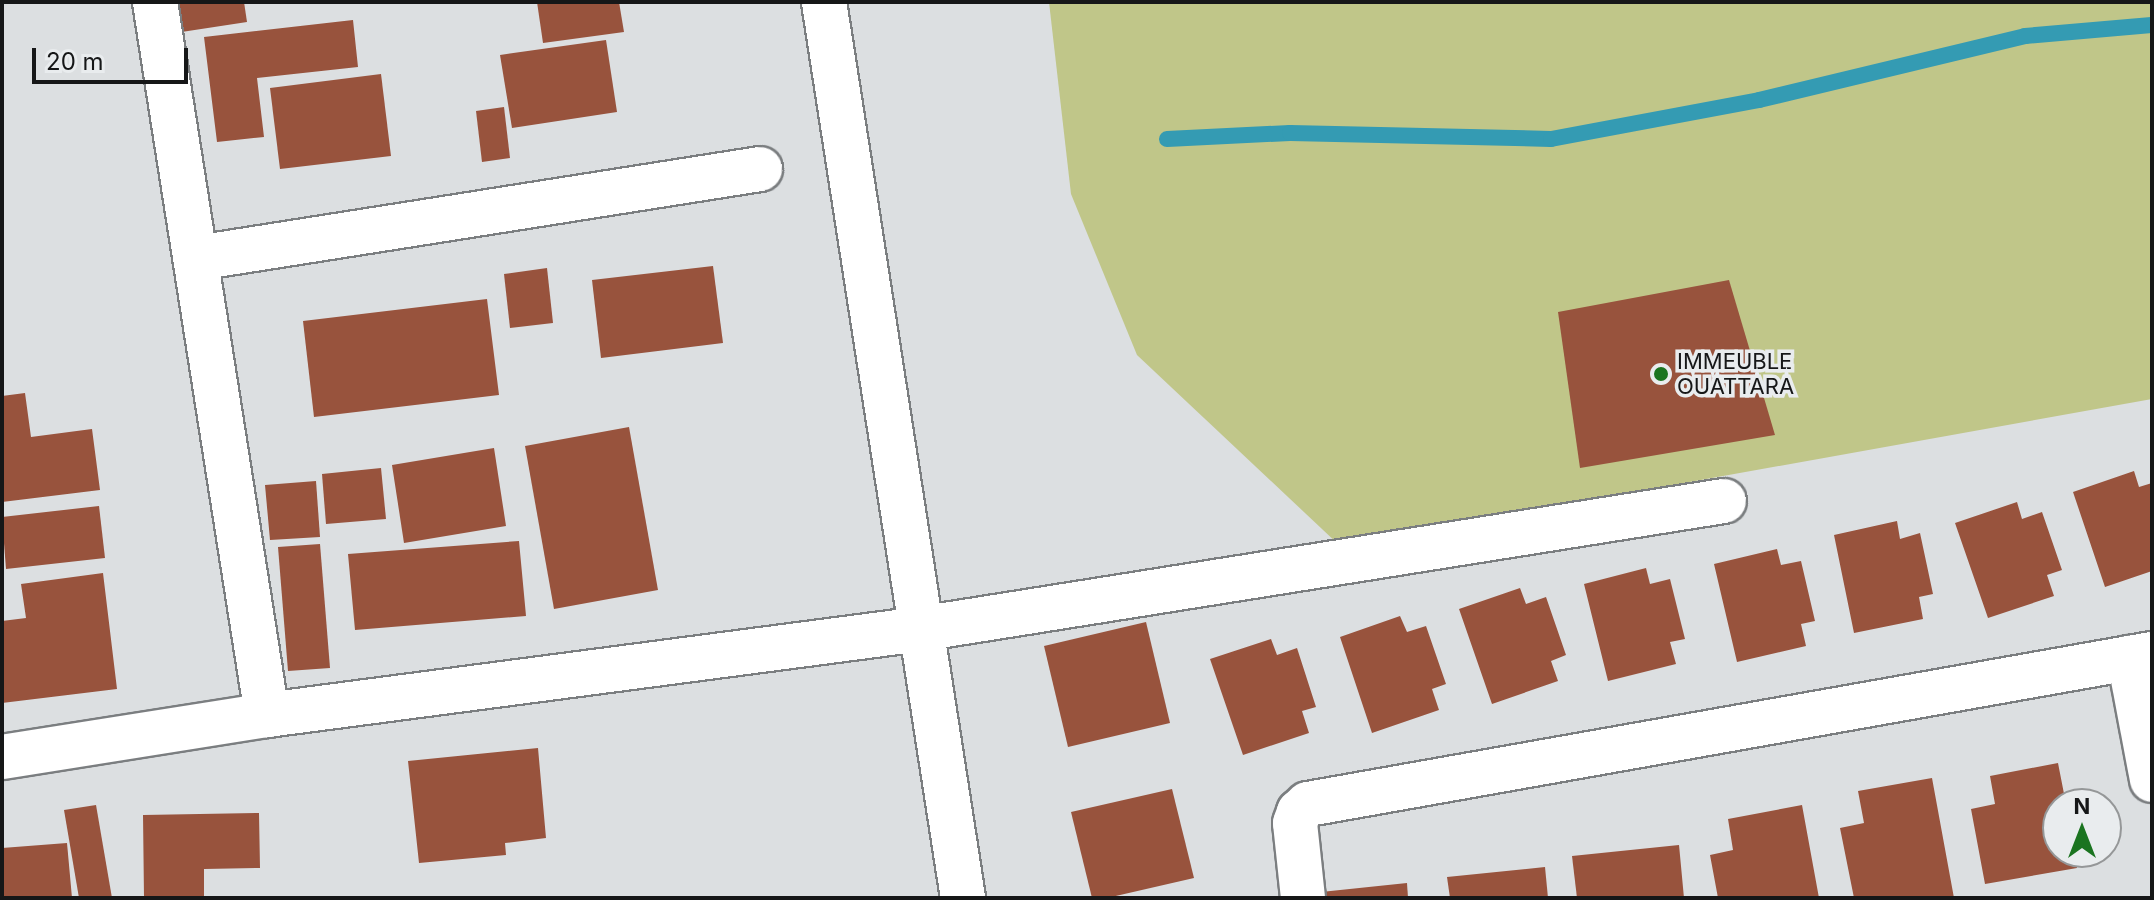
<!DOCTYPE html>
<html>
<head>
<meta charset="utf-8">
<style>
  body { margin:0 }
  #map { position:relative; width:2154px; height:900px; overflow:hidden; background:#dcdfe1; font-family:Inter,sans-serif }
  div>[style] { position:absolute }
  .green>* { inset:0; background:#c0c689 }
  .stream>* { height:16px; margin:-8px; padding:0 8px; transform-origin:8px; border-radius:8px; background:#349bb3 }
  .building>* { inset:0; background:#98533d }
  .roads { filter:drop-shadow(2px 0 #7b7e80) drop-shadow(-2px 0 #7b7e80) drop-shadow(0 2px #7b7e80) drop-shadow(0 -2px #7b7e80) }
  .street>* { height:44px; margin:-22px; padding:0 22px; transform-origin:22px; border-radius:22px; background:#fff }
  .dots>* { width:22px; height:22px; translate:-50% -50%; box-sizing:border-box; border:4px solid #e9ecee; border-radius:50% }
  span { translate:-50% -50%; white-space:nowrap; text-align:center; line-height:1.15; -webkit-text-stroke:7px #e9ecee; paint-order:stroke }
  .poi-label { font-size:22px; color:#161718 }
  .left { translate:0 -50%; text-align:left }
  .frame { position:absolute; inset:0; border:4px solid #161718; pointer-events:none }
  .north { position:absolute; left:2042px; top:788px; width:80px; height:80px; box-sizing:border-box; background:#e9ecee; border:2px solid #959798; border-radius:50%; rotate:0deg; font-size:22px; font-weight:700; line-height:32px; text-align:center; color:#161718 }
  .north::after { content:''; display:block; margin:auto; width:28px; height:36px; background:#1b7420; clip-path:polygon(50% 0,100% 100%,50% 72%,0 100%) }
  .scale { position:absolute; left:32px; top:48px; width:156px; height:36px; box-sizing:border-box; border:4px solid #161718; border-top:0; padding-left:10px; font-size:24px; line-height:28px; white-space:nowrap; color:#161718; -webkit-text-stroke:6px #e9ecee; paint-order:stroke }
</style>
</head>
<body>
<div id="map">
  <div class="green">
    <div style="clip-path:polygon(1049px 2px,2152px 2px,2152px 399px,1339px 545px,1137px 355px,1071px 194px)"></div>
  </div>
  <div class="stream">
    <div style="left:1167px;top:139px;width:123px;rotate:-2.8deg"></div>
    <div style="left:1290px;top:133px;width:261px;rotate:1.3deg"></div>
    <div style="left:1551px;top:139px;width:212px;rotate:-10.6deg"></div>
    <div style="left:1759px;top:100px;width:274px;rotate:-13.5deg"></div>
    <div style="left:2025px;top:36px;width:127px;rotate:-5deg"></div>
  </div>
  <div class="building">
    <div style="clip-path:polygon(170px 2px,244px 2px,247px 22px,175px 33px)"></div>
    <div style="clip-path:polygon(537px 2px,619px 2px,624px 32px,543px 43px)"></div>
    <div style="clip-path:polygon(353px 20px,358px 67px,257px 78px,264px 137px,217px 142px,204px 37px)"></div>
    <div style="clip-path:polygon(606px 40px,617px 112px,512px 128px,500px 55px)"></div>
    <div style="clip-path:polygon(381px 74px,391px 156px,280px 169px,270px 88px)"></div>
    <div style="clip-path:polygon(504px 107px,510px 158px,482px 162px,476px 111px)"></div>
    <div style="clip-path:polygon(713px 266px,723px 343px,601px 358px,592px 280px)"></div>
    <div style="clip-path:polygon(547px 268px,553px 323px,510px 328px,504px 274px)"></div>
    <div style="clip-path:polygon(1729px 280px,1775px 435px,1580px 468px,1558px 312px)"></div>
    <div style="clip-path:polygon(487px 299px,499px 395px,314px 417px,303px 321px)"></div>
    <div style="clip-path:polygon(25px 393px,31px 437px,92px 429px,100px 490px,2px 502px,2px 396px)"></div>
    <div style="clip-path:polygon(629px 427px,658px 590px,554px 609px,525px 446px)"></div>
    <div style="clip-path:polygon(494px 448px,506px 526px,404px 543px,392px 465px)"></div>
    <div style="clip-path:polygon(381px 468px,386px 519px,326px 524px,322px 474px)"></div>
    <div style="clip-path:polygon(2134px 471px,2139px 487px,2152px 483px,2152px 571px,2105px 587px,2073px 492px)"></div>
    <div style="clip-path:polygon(316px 481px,320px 537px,270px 540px,265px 485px)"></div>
    <div style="clip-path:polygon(2017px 502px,2022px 519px,2042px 512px,2062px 570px,2047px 575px,2054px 596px,1988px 618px,1955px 523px)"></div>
    <div style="clip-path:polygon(99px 506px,105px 558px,6px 569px,2px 517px)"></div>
    <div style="clip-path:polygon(1897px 521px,1900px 539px,1920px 533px,1933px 594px,1919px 597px,1923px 619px,1854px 633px,1834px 535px)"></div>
    <div style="clip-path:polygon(519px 541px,526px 616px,355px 630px,348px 554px)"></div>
    <div style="clip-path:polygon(320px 544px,330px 668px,288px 671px,278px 547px)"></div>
    <div style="clip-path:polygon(1777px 549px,1781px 565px,1801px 561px,1815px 621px,1801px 624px,1806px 646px,1737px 662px,1714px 564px)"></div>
    <div style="clip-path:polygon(1646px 568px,1650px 584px,1670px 579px,1685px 639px,1670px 642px,1676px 664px,1608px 681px,1584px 584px)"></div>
    <div style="clip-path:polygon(103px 573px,117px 689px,2px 703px,2px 621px,26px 618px,21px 584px)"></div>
    <div style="clip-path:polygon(1520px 588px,1526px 604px,1546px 597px,1566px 655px,1551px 661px,1558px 681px,1492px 704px,1459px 609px)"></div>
    <div style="clip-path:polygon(1400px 616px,1407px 632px,1426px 626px,1446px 684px,1432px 689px,1439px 710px,1372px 733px,1340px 637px)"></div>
    <div style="clip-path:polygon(1146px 622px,1170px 723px,1068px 747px,1044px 646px)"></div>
    <div style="clip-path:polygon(1271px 639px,1277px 655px,1297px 648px,1316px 707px,1302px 711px,1309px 733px,1243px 755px,1210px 659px)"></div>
    <div style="clip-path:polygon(538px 748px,546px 838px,505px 843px,506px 855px,419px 863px,408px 761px)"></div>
    <div style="clip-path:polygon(2058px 763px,2066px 804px,2058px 804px,2058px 852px,2075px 852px,2077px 868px,1985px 884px,1971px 809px,1995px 804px,1990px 776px)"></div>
    <div style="clip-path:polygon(1932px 778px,1954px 898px,1854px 898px,1840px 828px,1864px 823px,1858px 791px)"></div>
    <div style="clip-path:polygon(1172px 789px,1194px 878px,1107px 898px,1092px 898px,1071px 812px)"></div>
    <div style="clip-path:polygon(96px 805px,112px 898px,79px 898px,64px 810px)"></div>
    <div style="clip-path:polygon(1802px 805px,1819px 898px,1718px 898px,1710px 855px,1733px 850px,1728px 819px)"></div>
    <div style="clip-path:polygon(259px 813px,260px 868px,204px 869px,204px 898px,144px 898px,143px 815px)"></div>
    <div style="clip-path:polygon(67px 843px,72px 898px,2px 898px,2px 848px)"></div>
    <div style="clip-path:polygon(1679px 845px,1684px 898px,1577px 898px,1572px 856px)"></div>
    <div style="clip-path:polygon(1545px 867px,1548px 898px,1450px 898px,1447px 877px)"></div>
    <div style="clip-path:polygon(1407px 883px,1408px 898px,1321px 898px,1321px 892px)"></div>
  </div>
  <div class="roads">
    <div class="street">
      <div style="left:155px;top:2px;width:722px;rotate:81.07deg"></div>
      <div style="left:824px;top:2px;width:907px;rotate:81.18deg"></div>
      <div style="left:197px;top:258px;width:570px;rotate:-8.98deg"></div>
      <div style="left:2129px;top:658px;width:124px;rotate:79.3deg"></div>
      <div style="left:2px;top:757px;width:268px;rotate:-9deg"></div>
      <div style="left:267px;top:715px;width:659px;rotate:-7.5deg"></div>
      <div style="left:920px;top:629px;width:814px;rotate:-9.05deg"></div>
      <div style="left:1303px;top:898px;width:75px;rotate:-96.1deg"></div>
      <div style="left:1295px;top:823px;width:12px;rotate:-70deg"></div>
      <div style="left:1299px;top:812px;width:12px;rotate:-42deg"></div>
      <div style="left:1308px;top:804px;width:857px;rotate:-10.08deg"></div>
    </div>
  </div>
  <div class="dots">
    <div style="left:1661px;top:374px;background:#1b7420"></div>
  </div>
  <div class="poi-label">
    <span class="left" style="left:1677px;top:374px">IMMEUBLE<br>OUATTARA</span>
  </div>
  <div class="frame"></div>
  <div class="north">N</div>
  <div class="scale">20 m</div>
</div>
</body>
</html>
